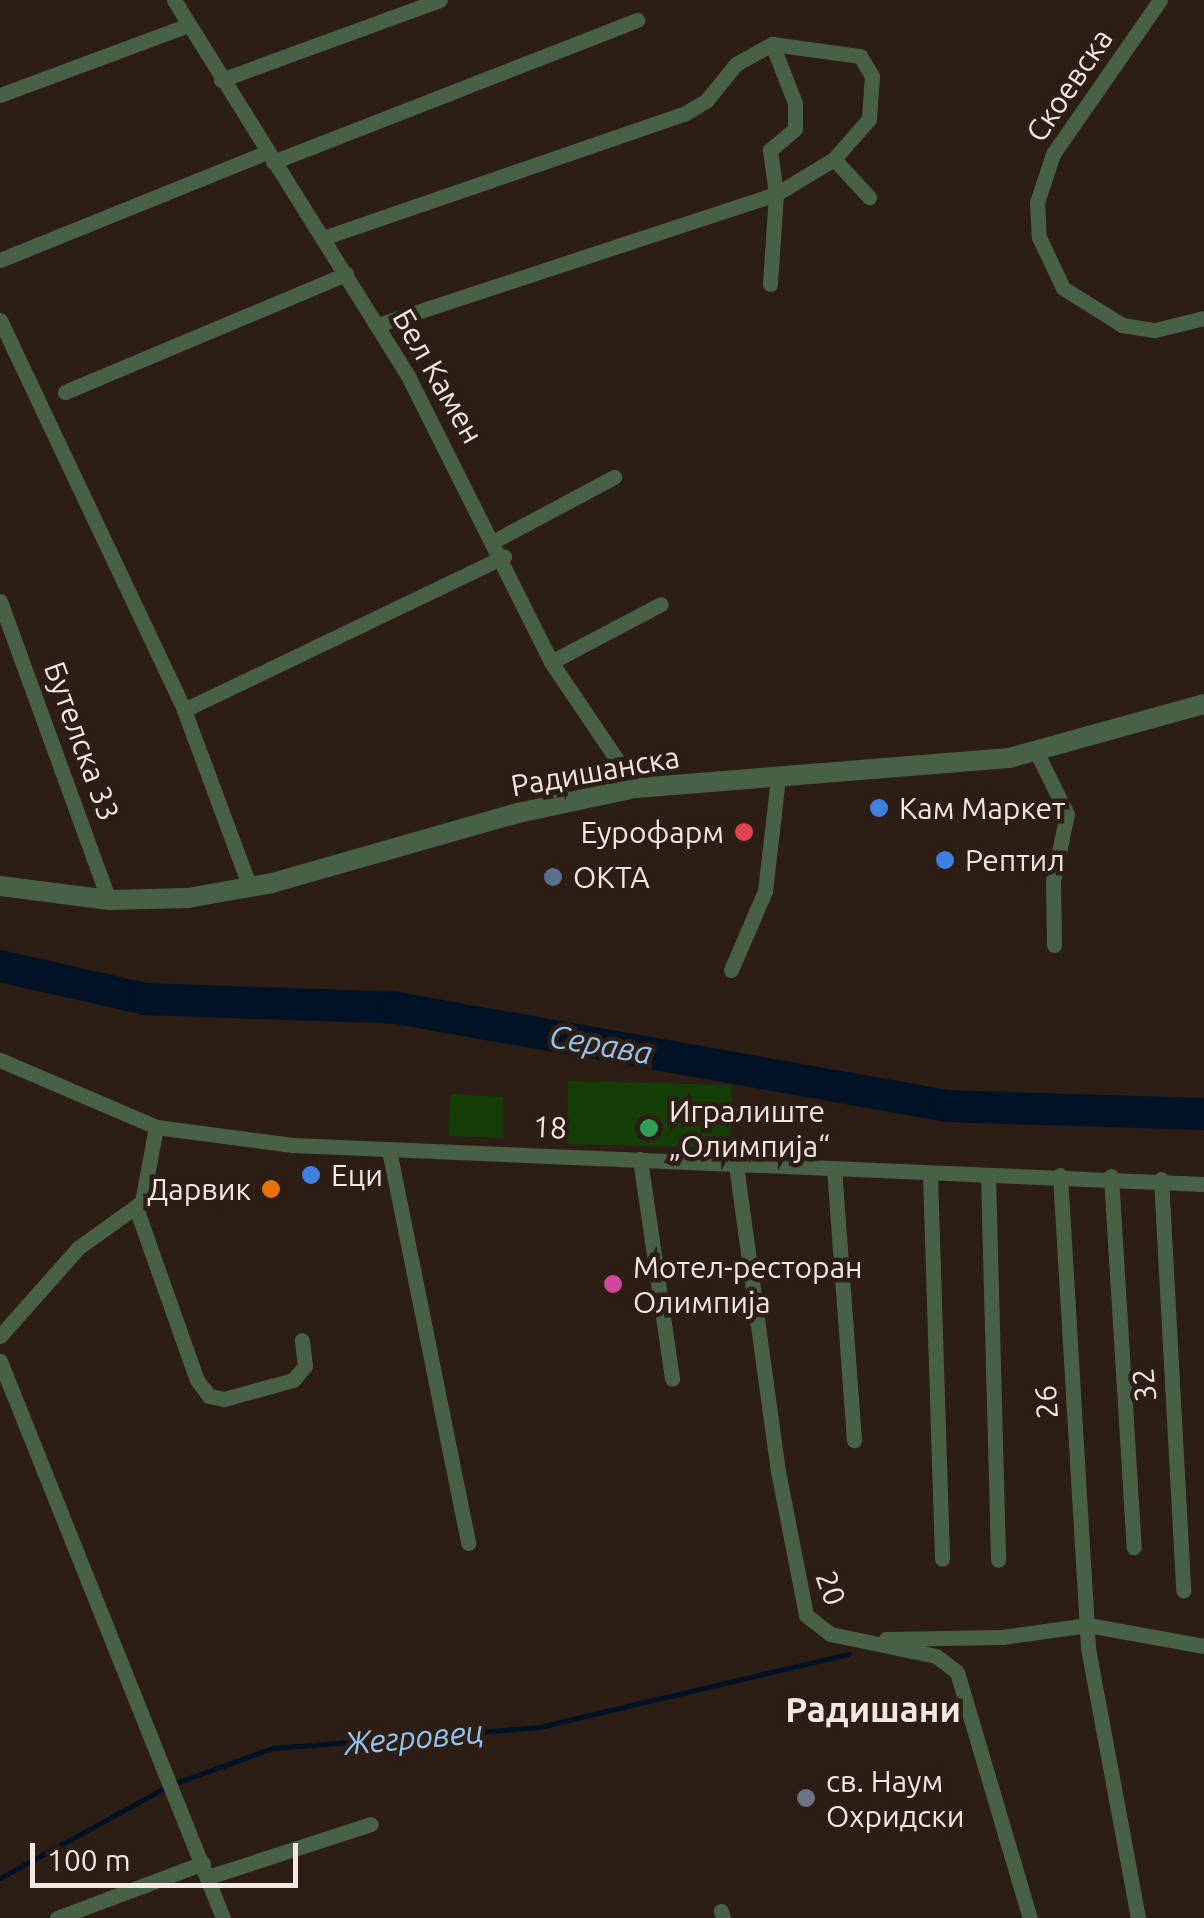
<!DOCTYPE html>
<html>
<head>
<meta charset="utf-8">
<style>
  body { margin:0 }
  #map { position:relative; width:1204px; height:1918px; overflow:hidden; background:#2d1e15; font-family:Ubuntu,sans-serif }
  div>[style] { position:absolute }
  .green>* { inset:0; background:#143d07 }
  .stream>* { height:5px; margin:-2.5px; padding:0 2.5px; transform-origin:2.5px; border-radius:2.5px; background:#011224 }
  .river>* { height:32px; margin:-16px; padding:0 16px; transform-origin:16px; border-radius:16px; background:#011224 }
  .minor>* { height:15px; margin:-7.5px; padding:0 7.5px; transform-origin:7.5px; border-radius:7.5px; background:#486046 }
  .tertiary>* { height:20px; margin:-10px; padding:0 10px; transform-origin:10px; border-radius:10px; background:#486046 }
  .dots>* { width:28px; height:28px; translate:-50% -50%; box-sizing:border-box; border:5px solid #2d1e15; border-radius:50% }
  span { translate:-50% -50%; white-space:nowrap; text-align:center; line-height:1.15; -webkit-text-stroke:9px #2d1e15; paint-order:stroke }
  .street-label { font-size:30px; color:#f3e8e2 }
  .poi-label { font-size:30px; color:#f3e8e2 }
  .left { translate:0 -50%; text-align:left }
  .right { translate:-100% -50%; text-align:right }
  .water-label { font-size:32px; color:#92c3f3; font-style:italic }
  .quarter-label { font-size:35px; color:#f3e8e2; font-weight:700 }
  .scale { position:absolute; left:30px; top:1843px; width:268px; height:45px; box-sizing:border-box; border:5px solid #f3e8e2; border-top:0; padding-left:12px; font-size:30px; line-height:35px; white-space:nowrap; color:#f3e8e2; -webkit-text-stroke:8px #2d1e15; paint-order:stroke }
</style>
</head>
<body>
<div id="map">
  <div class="green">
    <div style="clip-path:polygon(568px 1081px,732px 1085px,730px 1148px,567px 1144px)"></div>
    <div style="clip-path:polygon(451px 1094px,503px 1097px,503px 1138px,448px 1136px)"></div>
  </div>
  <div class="stream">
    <div style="left:0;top:1878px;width:194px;rotate:-28.7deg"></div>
    <div style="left:170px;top:1785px;width:109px;rotate:-19.8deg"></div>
    <div style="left:273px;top:1748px;width:267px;rotate:-4.5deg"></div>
    <div style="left:539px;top:1727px;width:318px;rotate:-13.3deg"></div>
  </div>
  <div class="river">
    <div style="left:0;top:966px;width:149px;rotate:12.8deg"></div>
    <div style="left:145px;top:999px;width:252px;rotate:2deg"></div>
    <div style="left:397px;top:1008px;width:559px;rotate:10.1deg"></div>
    <div style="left:947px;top:1106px;width:257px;rotate:1.8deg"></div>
  </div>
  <div class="minor">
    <div style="left:174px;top:0;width:445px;rotate:58.1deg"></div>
    <div style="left:409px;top:378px;width:318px;rotate:63.4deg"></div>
    <div style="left:551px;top:662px;width:152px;rotate:56deg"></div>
    <div style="left:1160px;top:0;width:188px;rotate:124.8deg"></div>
    <div style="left:1053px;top:154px;width:51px;rotate:108.4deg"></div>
    <div style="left:1037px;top:202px;width:35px;rotate:87deg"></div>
    <div style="left:1039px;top:237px;width:56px;rotate:64.8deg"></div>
    <div style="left:1063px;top:288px;width:70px;rotate:32.1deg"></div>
    <div style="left:1122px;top:325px;width:33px;rotate:9deg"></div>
    <div style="left:1155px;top:330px;width:50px;rotate:-13.8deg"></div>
    <div style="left:772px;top:44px;width:89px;rotate:7.8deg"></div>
    <div style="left:860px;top:56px;width:23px;rotate:59deg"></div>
    <div style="left:872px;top:76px;width:43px;rotate:94deg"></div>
    <div style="left:869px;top:119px;width:53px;rotate:131.2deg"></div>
    <div style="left:221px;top:80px;width:233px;rotate:-20.1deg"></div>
    <div style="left:0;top:95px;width:201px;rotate:-20.4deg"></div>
    <div style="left:273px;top:162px;width:391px;rotate:-21.3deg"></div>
    <div style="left:323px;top:238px;width:382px;rotate:-19deg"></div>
    <div style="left:684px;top:114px;width:26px;rotate:-31deg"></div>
    <div style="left:706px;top:101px;width:48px;rotate:-51deg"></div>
    <div style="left:736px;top:64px;width:41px;rotate:-29.1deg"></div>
    <div style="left:772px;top:44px;width:63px;rotate:68.7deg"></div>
    <div style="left:795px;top:103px;width:26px;rotate:90deg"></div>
    <div style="left:795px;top:129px;width:33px;rotate:140deg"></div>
    <div style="left:770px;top:150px;width:44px;rotate:82.2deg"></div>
    <div style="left:776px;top:194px;width:419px;rotate:161.8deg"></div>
    <div style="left:0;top:260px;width:286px;rotate:-22deg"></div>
    <div style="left:770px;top:284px;width:90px;rotate:-86.2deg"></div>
    <div style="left:776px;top:194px;width:68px;rotate:-31.1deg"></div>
    <div style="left:834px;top:159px;width:52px;rotate:47.4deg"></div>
    <div style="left:0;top:320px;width:431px;rotate:64.7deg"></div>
    <div style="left:184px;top:710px;width:189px;rotate:69.6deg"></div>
    <div style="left:65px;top:392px;width:305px;rotate:-22.8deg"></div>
    <div style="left:496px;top:540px;width:134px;rotate:-28.1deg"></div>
    <div style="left:0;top:601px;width:318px;rotate:70deg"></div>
    <div style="left:551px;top:662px;width:124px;rotate:-27.8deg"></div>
    <div style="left:184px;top:710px;width:355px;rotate:-25.6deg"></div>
    <div style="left:1037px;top:753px;width:68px;rotate:63.8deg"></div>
    <div style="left:1067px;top:814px;width:68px;rotate:101.8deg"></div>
    <div style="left:1053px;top:881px;width:64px;rotate:89.1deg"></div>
    <div style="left:731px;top:970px;width:86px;rotate:-66.7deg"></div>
    <div style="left:765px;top:891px;width:113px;rotate:-83.4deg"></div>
    <div style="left:0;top:1060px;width:170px;rotate:23.2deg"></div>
    <div style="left:156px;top:1127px;width:138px;rotate:7.5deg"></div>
    <div style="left:293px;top:1145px;width:912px;rotate:2.45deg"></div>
    <div style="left:389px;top:1150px;width:401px;rotate:78.6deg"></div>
    <div style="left:640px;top:1159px;width:222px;rotate:81.7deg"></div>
    <div style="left:736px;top:1165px;width:309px;rotate:82.2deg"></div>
    <div style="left:778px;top:1471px;width:147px;rotate:79deg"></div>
    <div style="left:806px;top:1615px;width:31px;rotate:38deg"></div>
    <div style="left:830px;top:1634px;width:108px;rotate:11.7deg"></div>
    <div style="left:936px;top:1656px;width:26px;rotate:37deg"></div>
    <div style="left:957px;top:1672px;width:257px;rotate:73.5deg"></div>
    <div style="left:834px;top:1168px;width:273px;rotate:85.8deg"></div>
    <div style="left:930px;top:1175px;width:384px;rotate:88.2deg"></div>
    <div style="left:988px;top:1175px;width:385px;rotate:88.5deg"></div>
    <div style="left:1060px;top:1175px;width:474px;rotate:86.6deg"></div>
    <div style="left:1088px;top:1648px;width:275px;rotate:79.5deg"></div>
    <div style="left:1111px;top:1176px;width:372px;rotate:86.5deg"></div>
    <div style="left:1161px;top:1179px;width:412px;rotate:86.9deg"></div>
    <div style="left:136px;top:1208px;width:182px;rotate:70.5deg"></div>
    <div style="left:197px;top:1380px;width:20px;rotate:53deg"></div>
    <div style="left:209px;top:1396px;width:15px;rotate:11deg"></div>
    <div style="left:224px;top:1399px;width:72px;rotate:-15.4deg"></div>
    <div style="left:293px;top:1380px;width:18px;rotate:-49deg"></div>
    <div style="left:305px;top:1366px;width:26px;rotate:-97deg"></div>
    <div style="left:0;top:1336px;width:118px;rotate:-48.4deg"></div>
    <div style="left:78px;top:1248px;width:79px;rotate:-35.7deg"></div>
    <div style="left:142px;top:1202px;width:76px;rotate:-79.4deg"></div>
    <div style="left:0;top:1361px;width:600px;rotate:68.18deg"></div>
    <div style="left:886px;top:1639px;width:116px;rotate:-1deg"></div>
    <div style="left:1002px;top:1637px;width:87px;rotate:-7.9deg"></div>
    <div style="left:1088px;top:1625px;width:118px;rotate:10.3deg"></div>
    <div style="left:208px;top:1877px;width:171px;rotate:-18deg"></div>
    <div style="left:721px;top:1911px;width:7px;rotate:74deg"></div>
    <div style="left:57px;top:1918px;width:156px;rotate:-20.6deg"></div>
  </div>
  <div class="tertiary">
    <div style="left:0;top:886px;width:110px;rotate:7.3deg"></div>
    <div style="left:109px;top:900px;width:79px;rotate:-1.5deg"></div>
    <div style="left:188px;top:898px;width:85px;rotate:-10.1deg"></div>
    <div style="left:272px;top:883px;width:256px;rotate:-15.9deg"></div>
    <div style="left:518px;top:813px;width:121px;rotate:-12deg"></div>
    <div style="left:636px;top:788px;width:374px;rotate:-4.6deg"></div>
    <div style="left:1009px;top:758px;width:202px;rotate:-15.5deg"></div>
  </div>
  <div class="dots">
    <div style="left:879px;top:808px;background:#3f7fe0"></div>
    <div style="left:744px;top:832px;background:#e0444e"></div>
    <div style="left:945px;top:860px;background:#3f7fe0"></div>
    <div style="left:553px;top:877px;background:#5c6f8a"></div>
    <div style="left:649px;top:1128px;background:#2e9e5b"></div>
    <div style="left:311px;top:1175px;background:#3f7fe0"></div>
    <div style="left:271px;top:1189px;background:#e8710a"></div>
    <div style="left:613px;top:1284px;background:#d1479c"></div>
    <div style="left:806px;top:1798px;background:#6b7280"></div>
  </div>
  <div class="street-label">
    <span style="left:1069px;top:85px;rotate:-56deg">Скоевска</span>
    <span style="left:438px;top:376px;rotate:60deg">Бел Камен</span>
    <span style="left:82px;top:741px;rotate:70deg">Бутелска 33</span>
    <span style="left:595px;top:771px;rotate:-10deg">Радишанска</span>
    <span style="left:550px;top:1127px;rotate:3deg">18</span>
    <span style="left:1144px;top:1385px;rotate:-96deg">32</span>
    <span style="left:1046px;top:1402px;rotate:-94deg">26</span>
    <span style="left:831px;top:1588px;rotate:70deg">20</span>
  </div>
  <div class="poi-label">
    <span class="left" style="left:899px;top:808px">Кам Маркет</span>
    <span class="right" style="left:724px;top:832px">Еурофарм</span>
    <span class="left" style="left:965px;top:860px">Рептил</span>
    <span class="left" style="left:573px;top:877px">ОКТА</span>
    <span class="left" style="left:669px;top:1128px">Игралиште<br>„Олимпија“</span>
    <span class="left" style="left:331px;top:1175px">Еци</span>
    <span class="right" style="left:251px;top:1189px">Дарвик</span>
    <span class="left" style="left:633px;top:1284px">Мотел-ресторан<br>Олимпија</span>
    <span class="left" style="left:826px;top:1798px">св. Наум<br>Охридски</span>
  </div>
  <div class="water-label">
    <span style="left:601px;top:1044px;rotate:10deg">Серава</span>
    <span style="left:414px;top:1737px;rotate:-5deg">Жегровец</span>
  </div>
  <div class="quarter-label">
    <span style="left:873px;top:1709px">Радишани</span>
  </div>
  <div class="scale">100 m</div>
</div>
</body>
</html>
